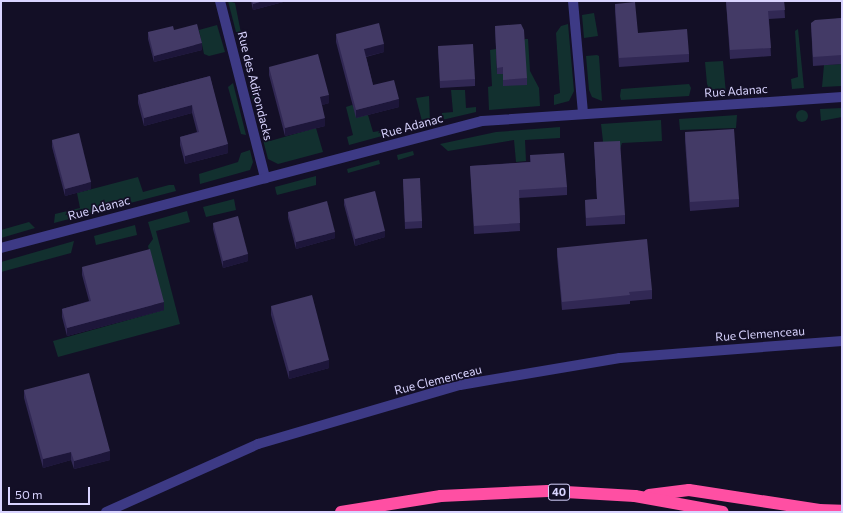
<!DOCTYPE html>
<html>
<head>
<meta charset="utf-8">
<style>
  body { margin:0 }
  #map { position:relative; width:843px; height:513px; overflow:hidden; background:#130f26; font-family:Commissioner,sans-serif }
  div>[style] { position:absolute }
  .green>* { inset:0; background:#12302f }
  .round { border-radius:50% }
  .minor>* { height:10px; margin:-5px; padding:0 5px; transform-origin:5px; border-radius:5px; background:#3d3a85 }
  .tertiary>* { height:10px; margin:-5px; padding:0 5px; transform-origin:5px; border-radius:5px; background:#3d3a85 }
  .motorway>* { height:12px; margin:-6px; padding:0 6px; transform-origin:6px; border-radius:6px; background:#ff4fa3 }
  .wall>* { inset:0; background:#312854 }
  .shaded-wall>* { inset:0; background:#1d163a }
  .building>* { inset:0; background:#433a66 }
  span { translate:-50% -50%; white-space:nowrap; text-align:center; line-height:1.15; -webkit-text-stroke:3.5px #130f26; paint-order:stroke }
  .shield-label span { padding:1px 3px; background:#130f26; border:1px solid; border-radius:3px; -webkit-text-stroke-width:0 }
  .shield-label { font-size:11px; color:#d9d4ff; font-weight:700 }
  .street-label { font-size:12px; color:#d9d4ff }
  .frame { position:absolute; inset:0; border:2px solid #d9d4ff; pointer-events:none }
  .scale { position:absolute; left:8px; top:487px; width:82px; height:18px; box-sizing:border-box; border:2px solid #d9d4ff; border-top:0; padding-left:5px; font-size:12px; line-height:14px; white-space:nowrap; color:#d9d4ff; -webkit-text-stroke:3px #130f26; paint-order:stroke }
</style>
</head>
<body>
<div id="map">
  <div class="green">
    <div style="clip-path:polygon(228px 1px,235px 3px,241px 33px,236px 32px)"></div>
    <div style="clip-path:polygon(594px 13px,598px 36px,584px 38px,582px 15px)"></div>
    <div style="clip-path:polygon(568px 24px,574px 91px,569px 101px,554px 105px,554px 95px,560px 93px,556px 33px,561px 26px)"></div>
    <div style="clip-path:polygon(217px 25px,225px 52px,209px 56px,204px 54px,199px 30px)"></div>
    <div style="clip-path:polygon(798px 29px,804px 88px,792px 89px,791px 79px,798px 77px,795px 31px)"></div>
    <div style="clip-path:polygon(525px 39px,528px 39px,530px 71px,539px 88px,540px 106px,489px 110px,488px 87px,492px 86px,490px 50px,496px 49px,497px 74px,503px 74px)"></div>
    <div style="clip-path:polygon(597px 55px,599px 56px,602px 101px,592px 97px,589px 90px,586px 56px)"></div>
    <div style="clip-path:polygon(723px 61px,726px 94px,708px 95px,705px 62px)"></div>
    <div style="clip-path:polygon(842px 64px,842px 86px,822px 87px,824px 65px)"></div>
    <div style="clip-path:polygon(233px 83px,246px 135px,241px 134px,228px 87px)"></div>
    <div style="clip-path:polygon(255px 84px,262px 112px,257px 114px,249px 86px)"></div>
    <div style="clip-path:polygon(689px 84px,691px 88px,689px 96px,621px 100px,620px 96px,621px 89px)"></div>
    <div style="clip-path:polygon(451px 90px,465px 90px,466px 108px,476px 107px,476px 112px,442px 120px,442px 113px,453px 112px)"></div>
    <div style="clip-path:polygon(429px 96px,430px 123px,423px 125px,416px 98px)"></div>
    <div style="clip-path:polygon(352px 105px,368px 115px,373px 132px,380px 131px,382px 136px,349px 145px,347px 137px,353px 135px,346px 107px)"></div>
    <div style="clip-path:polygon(842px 108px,842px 117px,821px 121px,820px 109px)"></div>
    <div class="round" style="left:796px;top:110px;width:12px;height:12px"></div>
    <div style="clip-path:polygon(737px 115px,736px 128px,680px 130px,679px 119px)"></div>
    <div style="clip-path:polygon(661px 120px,662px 141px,622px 143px,620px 149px,604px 150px,601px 124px)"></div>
    <div style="clip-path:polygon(560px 127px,560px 138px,525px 140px,526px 161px,516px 162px,514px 140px,448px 151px,440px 144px,496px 132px)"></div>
    <div style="clip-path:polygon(316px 128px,323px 152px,278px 164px,268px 159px,261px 132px,267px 130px,270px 141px)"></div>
    <div style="clip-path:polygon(250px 150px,253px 162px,250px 170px,200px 184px,199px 174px,238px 162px,241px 153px)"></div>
    <div style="clip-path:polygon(413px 151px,414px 155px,398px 160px,397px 155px)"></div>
    <div style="clip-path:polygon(379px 160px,380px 164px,348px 173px,347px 169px)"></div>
    <div style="clip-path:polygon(316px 176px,316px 185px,277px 195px,276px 192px,275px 187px)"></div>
    <div style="clip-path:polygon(138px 177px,143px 192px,169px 185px,174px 185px,176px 191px,54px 223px,55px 214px,80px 208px,77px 193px)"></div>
    <div style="clip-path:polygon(234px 199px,236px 210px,206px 217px,203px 207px)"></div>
    <div style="clip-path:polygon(187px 211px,190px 222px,156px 231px,180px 324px,58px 357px,53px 341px,164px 310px,148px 246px,153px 239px,148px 222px)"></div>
    <div style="clip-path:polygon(29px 222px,35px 228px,1px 238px,1px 230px)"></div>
    <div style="clip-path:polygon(135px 225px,137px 235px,96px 245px,94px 236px)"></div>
    <div style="clip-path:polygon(74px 241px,71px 253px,1px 272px,1px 262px)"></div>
  </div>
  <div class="minor">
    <div style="left:220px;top:1px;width:183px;rotate:75.7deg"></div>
    <div style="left:573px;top:1px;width:113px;rotate:84.9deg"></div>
    <div style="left:1px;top:248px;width:497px;rotate:-14.8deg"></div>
    <div style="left:482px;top:121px;width:361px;rotate:-3.8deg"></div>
  </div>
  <div class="tertiary">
    <div style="left:106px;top:512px;width:167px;rotate:-24.1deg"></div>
    <div style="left:258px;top:444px;width:210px;rotate:-16.3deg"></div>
    <div style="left:460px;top:385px;width:162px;rotate:-9.6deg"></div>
    <div style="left:620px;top:358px;width:223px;rotate:-4.4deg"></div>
  </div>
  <div class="motorway">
    <div style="left:649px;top:495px;width:40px;rotate:-7.1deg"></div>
    <div style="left:689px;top:490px;width:132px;rotate:8.7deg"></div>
    <div style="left:819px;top:510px;width:23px;rotate:2deg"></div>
    <div style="left:341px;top:512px;width:101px;rotate:-9.1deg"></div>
    <div style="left:441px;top:496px;width:107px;rotate:-2.7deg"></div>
    <div style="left:548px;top:491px;width:87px;rotate:3.3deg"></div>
    <div style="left:635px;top:496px;width:89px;rotate:10.3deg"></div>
  </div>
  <div class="wall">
    <div style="clip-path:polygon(251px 1px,287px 1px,253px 10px)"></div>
    <div style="clip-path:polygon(726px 1px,784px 1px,785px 18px,769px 19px,771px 56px,730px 59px)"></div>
    <div style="clip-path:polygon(615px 4px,638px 33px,689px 54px,689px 62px,619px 67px,615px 12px)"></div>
    <div style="clip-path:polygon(842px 15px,842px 64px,813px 66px,811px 23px,841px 18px)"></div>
    <div style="clip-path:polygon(495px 26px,527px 78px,527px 85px,503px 86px,503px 74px,497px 74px)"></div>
    <div style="clip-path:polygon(174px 30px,202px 50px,154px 62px,148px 39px,148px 32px)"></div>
    <div style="clip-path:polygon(336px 34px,384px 52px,366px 57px,373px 85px,399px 107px,356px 118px,336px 42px)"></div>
    <div style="clip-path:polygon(438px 46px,475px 79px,475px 86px,440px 88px)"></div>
    <div style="clip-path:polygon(269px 67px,329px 103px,322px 105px,325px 126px,285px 136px,269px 75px)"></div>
    <div style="clip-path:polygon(210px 76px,228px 153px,185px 164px,180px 145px,180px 137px,197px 132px,192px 113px,144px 126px,138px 103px,138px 95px)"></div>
    <div style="clip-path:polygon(685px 132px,739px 199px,739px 207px,690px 211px,685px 141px)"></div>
    <div style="clip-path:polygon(52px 140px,91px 189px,65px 196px,52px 147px)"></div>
    <div style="clip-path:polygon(594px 142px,625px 215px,625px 224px,586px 226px,585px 200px,597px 199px)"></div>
    <div style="clip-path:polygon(530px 155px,567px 187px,567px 195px,519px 198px,520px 231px,474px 234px,470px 166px,530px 162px)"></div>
    <div style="clip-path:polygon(403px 179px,422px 221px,422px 228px,405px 229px)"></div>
    <div style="clip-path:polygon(344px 199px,385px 237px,355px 246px,344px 205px)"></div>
    <div style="clip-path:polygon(288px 212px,335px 238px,296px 249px,288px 218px)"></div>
    <div style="clip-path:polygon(213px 223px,248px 261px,223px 268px,213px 229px)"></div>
    <div style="clip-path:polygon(557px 248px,652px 290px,652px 299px,630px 301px,630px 304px,562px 310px,557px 256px)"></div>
    <div style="clip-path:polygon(82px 267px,164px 310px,67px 336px,62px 317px,62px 309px,89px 301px,82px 275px)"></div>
    <div style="clip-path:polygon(271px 306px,329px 368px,289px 379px,271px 315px)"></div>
    <div style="clip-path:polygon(24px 390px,110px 460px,74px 469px,71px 460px,43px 468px,24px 398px)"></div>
  </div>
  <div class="shaded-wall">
    <div style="clip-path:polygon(263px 1px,287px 1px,253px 10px,253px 4px)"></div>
    <div style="clip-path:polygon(202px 43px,202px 50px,154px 62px,154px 56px)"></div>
    <div style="clip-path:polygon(384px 44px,384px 52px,364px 57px,364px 49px)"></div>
    <div style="clip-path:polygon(329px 95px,329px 103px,320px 106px,320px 97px)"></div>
    <div style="clip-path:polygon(399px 99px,399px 107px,356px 118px,356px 110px)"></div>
    <div style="clip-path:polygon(192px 105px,192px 113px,144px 126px,144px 118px)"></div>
    <div style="clip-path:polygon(325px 118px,325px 126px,285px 136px,285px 128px)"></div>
    <div style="clip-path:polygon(228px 144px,228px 153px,185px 164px,185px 156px)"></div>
    <div style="clip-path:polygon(91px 182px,91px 189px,65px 196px,65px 189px)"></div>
    <div style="clip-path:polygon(385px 231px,385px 237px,355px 246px,355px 239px)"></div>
    <div style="clip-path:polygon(335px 232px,335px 238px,296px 249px,296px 242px)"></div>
    <div style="clip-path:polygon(248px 254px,248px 261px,223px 268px,223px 261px)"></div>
    <div style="clip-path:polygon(164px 302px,164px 310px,67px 336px,67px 328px)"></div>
    <div style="clip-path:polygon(329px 360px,329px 368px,289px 379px,289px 371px)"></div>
    <div style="clip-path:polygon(110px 451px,110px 460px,74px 469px,74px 461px)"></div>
    <div style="clip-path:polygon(71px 452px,71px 460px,43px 468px,43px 459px)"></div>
  </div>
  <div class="building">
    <div style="clip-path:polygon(252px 1px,263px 1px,253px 4px)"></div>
    <div style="clip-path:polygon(726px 1px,784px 1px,785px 10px,768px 11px,771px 48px,730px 50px)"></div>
    <div style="clip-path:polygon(635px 2px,638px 33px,687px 29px,689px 54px,619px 58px,615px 4px)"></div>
    <div style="clip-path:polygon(841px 15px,842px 15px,842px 55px,813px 57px,811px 23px,815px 20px,841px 18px)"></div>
    <div style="clip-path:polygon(379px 23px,384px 44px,364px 49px,373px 85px,394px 80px,399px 99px,356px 110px,336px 34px)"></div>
    <div style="clip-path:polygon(197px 24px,202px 43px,154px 56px,148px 32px,173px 26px,174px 30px)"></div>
    <div style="clip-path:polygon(521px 24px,524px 30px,527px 78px,503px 80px,503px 67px,497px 68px,495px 26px)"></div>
    <div style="clip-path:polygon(473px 44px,475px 79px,440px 81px,438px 46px)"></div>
    <div style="clip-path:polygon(318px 54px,329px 95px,320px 97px,325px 118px,285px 128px,269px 67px)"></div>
    <div style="clip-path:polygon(210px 76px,228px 144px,185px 156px,180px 137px,199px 132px,192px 105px,144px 118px,138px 95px)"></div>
    <div style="clip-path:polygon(734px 129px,739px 199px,690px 202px,685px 132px)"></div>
    <div style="clip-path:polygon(79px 133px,91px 182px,65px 189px,52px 140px)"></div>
    <div style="clip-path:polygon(620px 141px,625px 215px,586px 218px,585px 200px,597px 199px,594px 142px)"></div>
    <div style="clip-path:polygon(564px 153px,567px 187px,519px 190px,520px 223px,474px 226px,470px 166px,531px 162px,530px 155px)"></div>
    <div style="clip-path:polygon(420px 178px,422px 221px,405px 222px,403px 179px)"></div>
    <div style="clip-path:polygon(375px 191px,385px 231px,355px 239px,344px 199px)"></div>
    <div style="clip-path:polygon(327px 201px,335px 232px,296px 242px,288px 212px)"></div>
    <div style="clip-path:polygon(238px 216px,248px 254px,223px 261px,213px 223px)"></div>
    <div style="clip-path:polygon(647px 239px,652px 290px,629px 292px,630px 295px,562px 302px,557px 248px)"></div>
    <div style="clip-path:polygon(150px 249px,164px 302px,67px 328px,62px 309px,91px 301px,82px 267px)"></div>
    <div style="clip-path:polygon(312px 295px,329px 360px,289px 371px,271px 306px)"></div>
    <div style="clip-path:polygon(89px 373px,110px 451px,74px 461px,71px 452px,43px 459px,24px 390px)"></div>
  </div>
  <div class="shield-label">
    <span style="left:559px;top:492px">40</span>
  </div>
  <div class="street-label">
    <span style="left:255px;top:86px;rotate:76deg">Rue des Adirondacks</span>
    <span style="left:736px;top:91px;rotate:-4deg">Rue Adanac</span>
    <span style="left:412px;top:126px;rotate:-15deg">Rue Adanac</span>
    <span style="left:99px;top:208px;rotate:-15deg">Rue Adanac</span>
    <span style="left:760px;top:334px;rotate:-4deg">Rue Clemenceau</span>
    <span style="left:438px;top:380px;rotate:-14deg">Rue Clemenceau</span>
  </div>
  <div class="frame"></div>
  <div class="scale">50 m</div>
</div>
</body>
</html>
